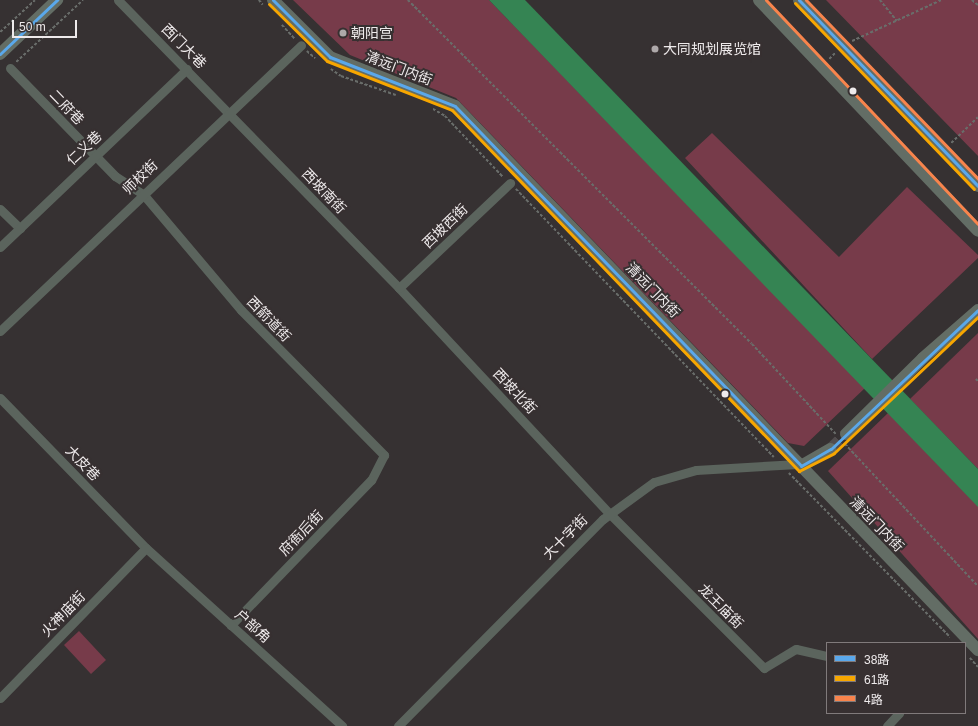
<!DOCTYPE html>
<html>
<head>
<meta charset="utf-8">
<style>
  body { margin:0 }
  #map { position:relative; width:978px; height:726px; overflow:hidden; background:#363132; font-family:Arial,"Noto Sans SC",sans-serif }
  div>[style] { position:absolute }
  .green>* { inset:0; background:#773b4a }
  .water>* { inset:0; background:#358453 }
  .major-tunnel>* { height:12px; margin-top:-6px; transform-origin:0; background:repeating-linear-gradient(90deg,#524d4e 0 12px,transparent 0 18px) }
  .path>* { height:1.5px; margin-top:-0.75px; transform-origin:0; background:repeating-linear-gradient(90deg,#696d6a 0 3px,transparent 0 5px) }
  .minor>* { height:9px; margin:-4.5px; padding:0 4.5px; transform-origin:4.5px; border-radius:4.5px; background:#5b645d }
  .major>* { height:12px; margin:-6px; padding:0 6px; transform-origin:6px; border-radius:6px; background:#636d65 }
  .bus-1>* { height:3px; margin:-1.5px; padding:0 1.5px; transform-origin:1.5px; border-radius:1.5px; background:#5aa8eb }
  .bus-2>* { height:3px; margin:-1.5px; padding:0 1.5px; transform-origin:1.5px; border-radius:1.5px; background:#f7a600 }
  .bus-3>* { height:3px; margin:-1.5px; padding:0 1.5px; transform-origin:1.5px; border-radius:1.5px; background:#f8844c }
  .dots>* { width:11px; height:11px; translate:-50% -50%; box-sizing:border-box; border:2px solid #373031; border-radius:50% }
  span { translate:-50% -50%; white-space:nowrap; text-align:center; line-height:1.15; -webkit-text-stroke:4px #373031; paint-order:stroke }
  .poi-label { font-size:14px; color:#eeeaeb }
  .left { translate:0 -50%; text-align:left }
  .street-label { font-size:14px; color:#eeeaeb }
  .legend { position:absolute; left:826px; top:642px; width:140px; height:72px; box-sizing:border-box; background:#373031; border:1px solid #807a7b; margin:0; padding:5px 7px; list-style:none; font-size:12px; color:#eeeaeb }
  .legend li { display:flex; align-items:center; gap:8px; height:20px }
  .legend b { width:20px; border:1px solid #807a7b }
  .scale { position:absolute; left:12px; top:20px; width:65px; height:18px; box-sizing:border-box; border:2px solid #eeeaeb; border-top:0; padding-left:5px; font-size:12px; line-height:14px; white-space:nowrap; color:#eeeaeb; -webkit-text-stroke:3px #373031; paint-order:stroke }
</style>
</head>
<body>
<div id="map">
  <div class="green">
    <div style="clip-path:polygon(293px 0,489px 0,865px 388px,804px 446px,788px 443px,456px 98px,350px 55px)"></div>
    <div style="clip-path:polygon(826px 0,978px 0,978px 157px,978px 156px)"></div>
    <div style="clip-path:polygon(712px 133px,839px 257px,907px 187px,978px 255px,978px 258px,872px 359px,685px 158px)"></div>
    <div style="clip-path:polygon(978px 333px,978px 469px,910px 399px)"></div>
    <div style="clip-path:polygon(888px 413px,978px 506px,978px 639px,828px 471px)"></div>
    <div style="clip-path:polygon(79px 631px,106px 660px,91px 674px,64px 645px)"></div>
  </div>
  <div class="water">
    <div style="clip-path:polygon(489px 0,525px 0,978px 469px,978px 507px)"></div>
  </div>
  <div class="major-tunnel">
    <div style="left:831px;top:449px;width:21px;rotate:-45deg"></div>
  </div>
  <div class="path">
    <div style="left:259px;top:0;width:6px;rotate:51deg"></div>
    <div style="left:408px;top:0;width:486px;rotate:45deg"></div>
    <div style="left:752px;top:344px;width:123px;rotate:47deg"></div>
    <div style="left:880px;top:0;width:27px;rotate:51deg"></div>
    <div style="left:972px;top:0;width:8px;rotate:40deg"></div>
    <div style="left:282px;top:25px;width:19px;rotate:47deg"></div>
    <div style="left:0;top:32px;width:47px;rotate:-42.4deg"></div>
    <div style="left:852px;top:41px;width:98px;rotate:-24.7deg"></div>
    <div style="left:307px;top:51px;width:11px;rotate:41deg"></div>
    <div style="left:829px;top:59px;width:10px;rotate:-45deg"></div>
    <div style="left:16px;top:62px;width:91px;rotate:-42.8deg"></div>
    <div style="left:331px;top:69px;width:12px;rotate:35deg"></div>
    <div style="left:341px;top:76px;width:58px;rotate:19.1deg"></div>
    <div style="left:433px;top:109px;width:14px;rotate:30deg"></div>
    <div style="left:445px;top:116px;width:84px;rotate:46.4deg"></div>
    <div style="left:951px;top:143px;width:37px;rotate:-44deg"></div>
    <div style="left:516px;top:189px;width:372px;rotate:46.1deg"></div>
    <div style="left:976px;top:379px;width:3px;rotate:45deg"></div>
    <div style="left:845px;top:444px;width:195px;rotate:46.9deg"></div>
    <div style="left:789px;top:473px;width:230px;rotate:45.5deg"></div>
    <div style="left:970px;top:658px;width:12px;rotate:48deg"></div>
  </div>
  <div class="minor">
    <div style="left:118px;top:0;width:402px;rotate:45.7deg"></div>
    <div style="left:399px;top:288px;width:309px;rotate:47deg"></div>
    <div style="left:610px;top:514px;width:218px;rotate:45deg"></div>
    <div style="left:764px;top:668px;width:37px;rotate:-31deg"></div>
    <div style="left:796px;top:649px;width:32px;rotate:13deg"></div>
    <div style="left:10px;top:68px;width:151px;rotate:45.8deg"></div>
    <div style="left:115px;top:176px;width:33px;rotate:33deg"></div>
    <div style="left:143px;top:194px;width:152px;rotate:49.8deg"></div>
    <div style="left:241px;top:310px;width:204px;rotate:45.4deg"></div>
    <div style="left:384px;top:455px;width:28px;rotate:117deg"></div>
    <div style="left:371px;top:480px;width:202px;rotate:134deg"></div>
    <div style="left:0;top:209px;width:28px;rotate:44deg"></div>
    <div style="left:0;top:247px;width:258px;rotate:-43.6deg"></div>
    <div style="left:399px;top:288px;width:153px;rotate:-43.4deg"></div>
    <div style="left:0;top:331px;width:415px;rotate:-43.5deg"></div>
    <div style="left:0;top:398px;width:209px;rotate:45.8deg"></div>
    <div style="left:146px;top:548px;width:265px;rotate:42.2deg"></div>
    <div style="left:0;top:698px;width:209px;rotate:-45.8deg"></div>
    <div style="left:398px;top:726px;width:291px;rotate:-45.3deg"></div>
    <div style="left:603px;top:519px;width:63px;rotate:-36deg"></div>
    <div style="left:654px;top:482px;width:44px;rotate:-15.9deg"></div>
    <div style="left:696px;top:470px;width:102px;rotate:-3.4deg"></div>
    <div style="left:798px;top:464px;width:4px;rotate:34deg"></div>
    <div style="left:887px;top:726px;width:18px;rotate:-47deg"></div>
  </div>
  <div class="major">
    <div style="left:273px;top:0;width:81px;rotate:45deg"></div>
    <div style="left:330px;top:57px;width:134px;rotate:21.4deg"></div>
    <div style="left:455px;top:106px;width:755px;rotate:46.13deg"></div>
    <div style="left:759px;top:0;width:318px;rotate:46.5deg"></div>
    <div style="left:799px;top:0;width:258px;rotate:46.1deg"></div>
    <div style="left:0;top:54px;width:79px;rotate:-43.5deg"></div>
    <div style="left:846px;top:434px;width:108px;rotate:-44.6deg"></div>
    <div style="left:923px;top:358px;width:73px;rotate:-41.1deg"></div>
    <div style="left:801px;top:466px;width:34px;rotate:-30deg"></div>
  </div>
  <div class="bus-1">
    <div style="left:273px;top:0;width:81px;rotate:45deg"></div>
    <div style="left:330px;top:57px;width:134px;rotate:21.4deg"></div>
    <div style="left:455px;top:106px;width:499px;rotate:46.1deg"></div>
    <div style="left:801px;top:466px;width:34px;rotate:-30deg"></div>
    <div style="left:831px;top:449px;width:202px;rotate:-43.4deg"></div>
    <div style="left:799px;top:0;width:258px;rotate:46.1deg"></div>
    <div style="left:0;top:54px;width:79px;rotate:-43.5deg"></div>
  </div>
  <div class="bus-2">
    <div style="left:795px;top:3px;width:258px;rotate:46.1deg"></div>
    <div style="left:269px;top:4px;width:81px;rotate:44.5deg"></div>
    <div style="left:327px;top:61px;width:134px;rotate:21.4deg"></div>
    <div style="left:452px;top:110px;width:501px;rotate:46.13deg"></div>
    <div style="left:799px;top:471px;width:39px;rotate:-27deg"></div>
    <div style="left:834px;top:453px;width:198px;rotate:-43.4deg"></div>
  </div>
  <div class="bus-3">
    <div style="left:766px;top:0;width:308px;rotate:46.6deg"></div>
    <div style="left:806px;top:0;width:248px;rotate:46.1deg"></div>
  </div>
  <div class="dots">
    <div style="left:343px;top:33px;background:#aea9aa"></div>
    <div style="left:655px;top:49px;background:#aea9aa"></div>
    <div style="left:853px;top:91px;background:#eeeaeb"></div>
    <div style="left:725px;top:394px;background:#eeeaeb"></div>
  </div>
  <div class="poi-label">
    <span class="left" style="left:351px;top:33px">朝阳宫</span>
    <span class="left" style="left:663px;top:49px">大同规划展览馆</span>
  </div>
  <div class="street-label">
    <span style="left:184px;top:46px;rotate:45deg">西门大巷</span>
    <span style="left:399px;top:68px;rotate:21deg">清远门内街</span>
    <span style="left:67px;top:107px;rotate:46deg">二府巷</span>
    <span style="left:84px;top:148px;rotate:-43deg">仁义巷</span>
    <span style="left:140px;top:177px;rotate:-44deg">师校街</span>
    <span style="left:324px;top:191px;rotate:46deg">西坡南街</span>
    <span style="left:445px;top:226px;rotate:-44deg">西坡西街</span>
    <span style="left:653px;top:290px;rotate:46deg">清远门内街</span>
    <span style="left:269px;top:319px;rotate:46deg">西箭道街</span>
    <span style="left:515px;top:391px;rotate:47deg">西坡北街</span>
    <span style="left:83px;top:463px;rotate:46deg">大皮巷</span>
    <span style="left:877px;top:524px;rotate:46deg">清远门内街</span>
    <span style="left:301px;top:533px;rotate:-46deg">府衙后街</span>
    <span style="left:565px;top:537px;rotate:-45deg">大十字街</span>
    <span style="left:721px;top:606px;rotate:45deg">龙王庙街</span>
    <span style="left:63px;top:614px;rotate:-46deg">火神庙街</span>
    <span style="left:253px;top:626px;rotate:42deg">户部角</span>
  </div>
  <ul class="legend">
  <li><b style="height:5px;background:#5aa8eb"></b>38路</li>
  <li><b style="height:5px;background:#f7a600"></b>61路</li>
  <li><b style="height:5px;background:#f8844c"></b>4路</li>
  </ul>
  <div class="scale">50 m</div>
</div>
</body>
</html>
